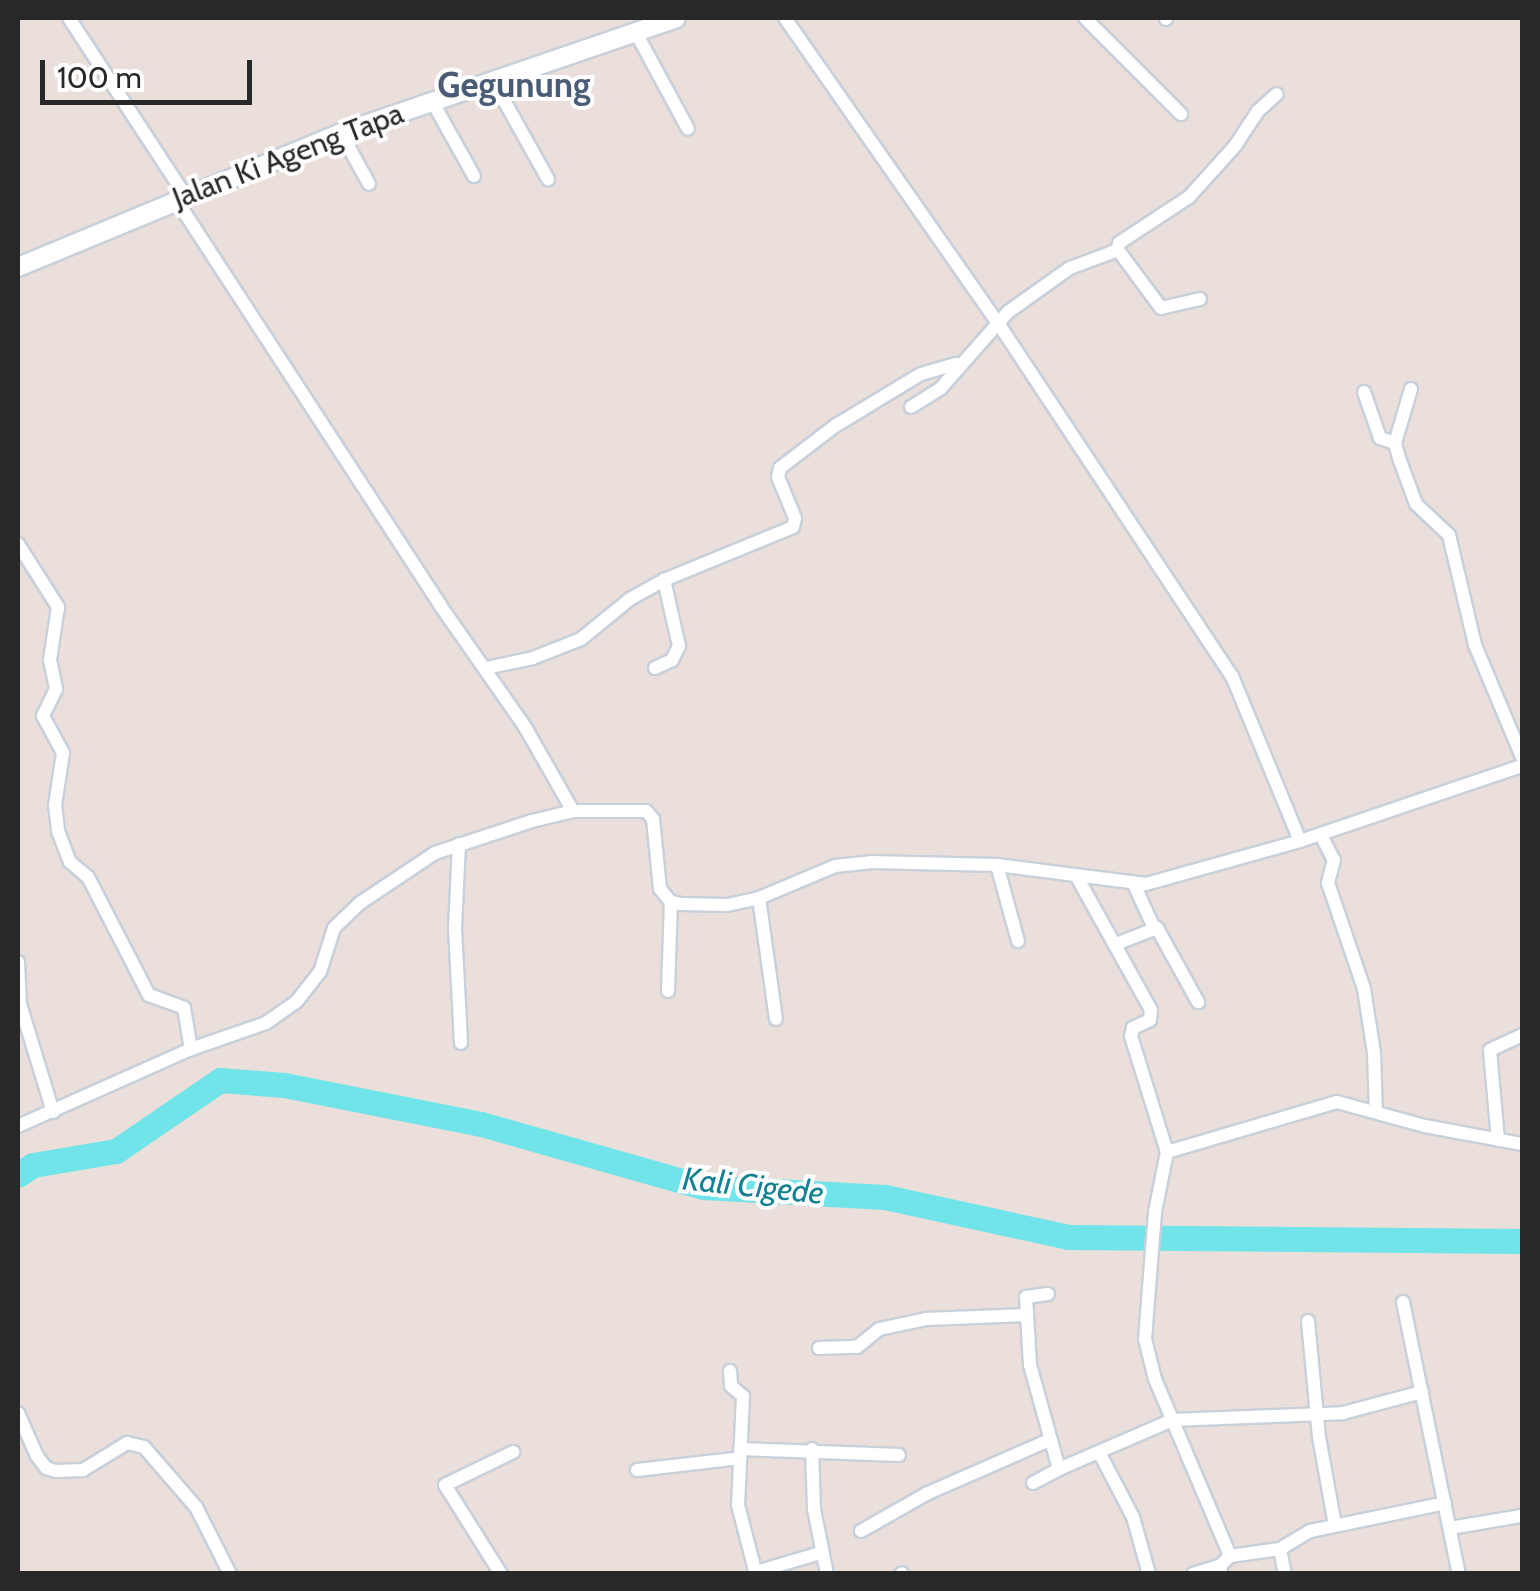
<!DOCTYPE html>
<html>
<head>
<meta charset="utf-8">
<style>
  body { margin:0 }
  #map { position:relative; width:1540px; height:1591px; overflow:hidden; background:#eadfda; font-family:Cabin,sans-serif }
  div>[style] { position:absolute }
  .river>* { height:25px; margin:-12.5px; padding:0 12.5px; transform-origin:12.5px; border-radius:12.5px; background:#70e4e9 }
  .roads { filter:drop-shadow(2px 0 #c8d0da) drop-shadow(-2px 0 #c8d0da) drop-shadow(0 2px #c8d0da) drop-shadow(0 -2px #c8d0da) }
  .minor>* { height:12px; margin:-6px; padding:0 6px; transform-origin:6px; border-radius:6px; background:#fff }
  .tertiary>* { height:18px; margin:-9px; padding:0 9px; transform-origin:9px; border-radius:9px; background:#fff }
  span { translate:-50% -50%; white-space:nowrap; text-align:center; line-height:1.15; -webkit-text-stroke:8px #fff; paint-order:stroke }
  .street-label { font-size:30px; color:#282828 }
  .water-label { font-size:32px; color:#128292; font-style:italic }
  .quarter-label { font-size:35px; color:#4b5c76; font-weight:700 }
  .frame { position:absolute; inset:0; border:20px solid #282828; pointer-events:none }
  .scale { position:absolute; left:40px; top:60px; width:212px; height:45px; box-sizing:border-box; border:5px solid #282828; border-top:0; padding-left:12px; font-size:30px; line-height:35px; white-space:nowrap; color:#282828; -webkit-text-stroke:8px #fff; paint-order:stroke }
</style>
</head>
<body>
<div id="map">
  <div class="river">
    <div style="left:18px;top:1175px;width:18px;rotate:-34deg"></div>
    <div style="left:33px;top:1165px;width:84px;rotate:-9.6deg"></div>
    <div style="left:116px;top:1151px;width:126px;rotate:-34.3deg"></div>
    <div style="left:220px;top:1080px;width:64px;rotate:4.5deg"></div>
    <div style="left:284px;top:1085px;width:201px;rotate:11.2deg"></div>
    <div style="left:481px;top:1124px;width:232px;rotate:15.8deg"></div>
    <div style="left:704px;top:1187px;width:181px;rotate:3.2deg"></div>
    <div style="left:885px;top:1197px;width:187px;rotate:12.3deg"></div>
    <div style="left:1068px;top:1237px;width:454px;rotate:0.5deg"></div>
  </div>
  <div class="roads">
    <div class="minor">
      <div style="left:69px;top:18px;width:210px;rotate:56.8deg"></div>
      <div style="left:785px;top:18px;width:372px;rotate:55.1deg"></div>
      <div style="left:998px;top:323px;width:424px;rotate:56.5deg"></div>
      <div style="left:1232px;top:676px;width:178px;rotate:67.6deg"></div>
      <div style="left:1085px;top:18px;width:136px;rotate:45deg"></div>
      <div style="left:1166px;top:18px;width:1px;rotate:90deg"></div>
      <div style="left:635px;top:31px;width:111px;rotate:61.6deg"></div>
      <div style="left:492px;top:79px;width:115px;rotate:60.8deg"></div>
      <div style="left:432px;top:101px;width:86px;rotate:60.8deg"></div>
      <div style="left:341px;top:133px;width:58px;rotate:61.2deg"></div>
      <div style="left:175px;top:198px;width:486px;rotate:56.9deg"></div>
      <div style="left:440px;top:605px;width:149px;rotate:55.1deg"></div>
      <div style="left:525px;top:727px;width:97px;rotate:60.3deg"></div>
      <div style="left:1118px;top:250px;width:7px;rotate:-82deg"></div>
      <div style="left:1119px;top:243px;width:84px;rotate:-33.3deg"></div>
      <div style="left:1189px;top:197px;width:69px;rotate:-48deg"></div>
      <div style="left:1235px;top:146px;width:42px;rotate:-56.7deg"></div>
      <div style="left:1258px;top:111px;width:25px;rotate:-42deg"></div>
      <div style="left:1411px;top:389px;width:56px;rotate:106.5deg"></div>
      <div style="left:1395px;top:443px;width:16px;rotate:75deg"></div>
      <div style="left:1399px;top:458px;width:49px;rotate:69.7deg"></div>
      <div style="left:1416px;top:504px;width:45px;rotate:43.2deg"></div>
      <div style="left:1449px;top:535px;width:113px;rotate:76.7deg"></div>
      <div style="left:1475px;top:645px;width:121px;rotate:67.2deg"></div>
      <div style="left:1364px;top:392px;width:49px;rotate:70.8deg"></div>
      <div style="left:1380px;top:438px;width:16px;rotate:18deg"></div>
      <div style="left:911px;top:407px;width:36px;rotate:-32deg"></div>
      <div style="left:941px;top:388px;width:101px;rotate:-48.6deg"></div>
      <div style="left:1008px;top:312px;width:76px;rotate:-35.4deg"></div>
      <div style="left:1070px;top:268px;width:51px;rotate:-20.6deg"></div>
      <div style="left:1118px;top:250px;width:72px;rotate:53.4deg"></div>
      <div style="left:1161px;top:308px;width:40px;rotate:-13deg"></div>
      <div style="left:18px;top:544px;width:75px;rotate:57.6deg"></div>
      <div style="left:58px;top:607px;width:54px;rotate:98.6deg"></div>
      <div style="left:50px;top:660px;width:30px;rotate:78deg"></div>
      <div style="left:56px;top:689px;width:30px;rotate:116deg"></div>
      <div style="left:43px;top:716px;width:42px;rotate:61.6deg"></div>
      <div style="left:63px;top:753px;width:53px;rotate:98.7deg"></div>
      <div style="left:55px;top:805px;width:26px;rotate:83deg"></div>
      <div style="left:58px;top:831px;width:33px;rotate:69deg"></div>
      <div style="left:70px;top:862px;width:23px;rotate:40deg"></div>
      <div style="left:88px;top:877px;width:133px;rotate:62.7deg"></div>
      <div style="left:149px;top:995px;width:37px;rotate:20deg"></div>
      <div style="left:184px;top:1008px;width:42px;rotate:80.3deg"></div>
      <div style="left:486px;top:668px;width:48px;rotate:-12deg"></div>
      <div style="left:533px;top:658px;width:52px;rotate:-21.6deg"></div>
      <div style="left:581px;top:639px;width:63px;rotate:-39.2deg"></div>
      <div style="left:630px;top:599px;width:39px;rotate:-29deg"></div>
      <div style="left:664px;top:580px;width:139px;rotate:-22.3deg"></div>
      <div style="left:793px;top:527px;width:9px;rotate:-77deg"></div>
      <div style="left:795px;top:518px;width:44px;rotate:-112.5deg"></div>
      <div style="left:778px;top:477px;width:9px;rotate:-77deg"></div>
      <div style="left:780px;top:468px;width:69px;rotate:-37.4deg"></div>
      <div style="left:835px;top:426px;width:100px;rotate:-31.2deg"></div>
      <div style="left:921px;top:374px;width:37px;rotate:-16deg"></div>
      <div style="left:655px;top:668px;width:19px;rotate:-25deg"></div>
      <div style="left:672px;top:660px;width:16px;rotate:-63deg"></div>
      <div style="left:679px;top:646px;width:68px;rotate:-102.8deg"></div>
      <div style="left:1321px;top:835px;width:28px;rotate:63deg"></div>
      <div style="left:1334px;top:860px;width:24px;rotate:105deg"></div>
      <div style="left:1328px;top:883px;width:112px;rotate:71.2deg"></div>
      <div style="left:1364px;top:989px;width:65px;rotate:81.1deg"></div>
      <div style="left:1374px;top:1053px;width:59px;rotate:88.1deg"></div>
      <div style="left:459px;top:844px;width:84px;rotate:92.7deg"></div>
      <div style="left:455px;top:928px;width:115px;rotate:87deg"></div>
      <div style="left:997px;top:865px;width:79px;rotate:74.6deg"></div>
      <div style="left:1077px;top:877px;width:152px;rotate:60.9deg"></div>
      <div style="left:1151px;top:1010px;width:10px;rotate:96deg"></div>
      <div style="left:1150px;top:1020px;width:19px;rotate:155deg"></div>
      <div style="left:1133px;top:1028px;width:8px;rotate:104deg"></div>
      <div style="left:1131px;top:1036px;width:121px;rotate:72.8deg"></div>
      <div style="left:1167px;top:1152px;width:61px;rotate:101.3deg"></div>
      <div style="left:1155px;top:1212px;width:127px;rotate:94.5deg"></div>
      <div style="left:1145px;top:1339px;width:41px;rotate:76deg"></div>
      <div style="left:1155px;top:1379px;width:192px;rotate:67deg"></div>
      <div style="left:1133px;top:882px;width:51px;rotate:65.5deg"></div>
      <div style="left:759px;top:898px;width:122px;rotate:82deg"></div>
      <div style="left:1116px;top:944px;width:44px;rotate:-21.3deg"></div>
      <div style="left:1157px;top:928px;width:85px;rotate:61deg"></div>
      <div style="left:18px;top:962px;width:42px;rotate:87.3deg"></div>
      <div style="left:20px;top:1004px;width:113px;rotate:73deg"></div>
      <div style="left:668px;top:991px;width:89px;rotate:-88.1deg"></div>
      <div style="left:18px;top:1126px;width:189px;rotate:-24deg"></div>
      <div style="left:191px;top:1049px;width:79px;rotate:-19.1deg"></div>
      <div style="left:266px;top:1023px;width:38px;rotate:-35deg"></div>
      <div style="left:297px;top:1001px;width:37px;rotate:-52deg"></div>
      <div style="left:320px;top:972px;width:46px;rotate:-72.3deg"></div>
      <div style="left:334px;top:928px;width:36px;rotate:-44deg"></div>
      <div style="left:360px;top:903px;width:90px;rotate:-33.7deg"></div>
      <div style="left:435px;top:853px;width:102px;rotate:-18.3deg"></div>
      <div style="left:532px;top:821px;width:42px;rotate:-13.7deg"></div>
      <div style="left:573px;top:811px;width:73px"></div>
      <div style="left:646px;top:811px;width:11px;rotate:49deg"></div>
      <div style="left:653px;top:819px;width:70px;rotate:84.3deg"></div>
      <div style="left:660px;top:889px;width:17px;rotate:50deg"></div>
      <div style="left:671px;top:902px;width:10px;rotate:11deg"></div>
      <div style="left:681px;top:904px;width:46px;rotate:1.2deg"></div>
      <div style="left:727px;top:905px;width:33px;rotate:-12deg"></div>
      <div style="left:759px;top:898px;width:82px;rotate:-22.8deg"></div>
      <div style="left:835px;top:866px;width:36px;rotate:-6deg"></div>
      <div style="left:871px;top:862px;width:126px;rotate:1.4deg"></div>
      <div style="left:997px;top:865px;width:150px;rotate:7.3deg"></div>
      <div style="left:1146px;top:884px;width:160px;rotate:-15.6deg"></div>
      <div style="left:1300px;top:841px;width:234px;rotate:-18.7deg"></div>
      <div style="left:1498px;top:1140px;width:90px;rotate:-95.1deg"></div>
      <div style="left:1490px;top:1050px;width:35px;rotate:-25deg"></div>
      <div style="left:1167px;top:1152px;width:177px;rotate:-16.4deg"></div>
      <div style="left:1337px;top:1102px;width:91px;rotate:15.3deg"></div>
      <div style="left:1425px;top:1126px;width:99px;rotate:10.5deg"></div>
      <div style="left:1048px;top:1294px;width:22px;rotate:172deg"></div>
      <div style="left:1026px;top:1297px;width:68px;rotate:86.6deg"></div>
      <div style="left:1030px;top:1365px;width:108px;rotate:74.4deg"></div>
      <div style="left:1059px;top:1469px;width:123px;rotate:-23.4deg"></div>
      <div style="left:1172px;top:1420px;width:171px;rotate:-2.3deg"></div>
      <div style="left:1343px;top:1413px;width:82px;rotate:-14.9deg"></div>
      <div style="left:1403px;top:1302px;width:278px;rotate:78.4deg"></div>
      <div style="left:1308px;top:1321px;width:117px;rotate:84.6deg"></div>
      <div style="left:1319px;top:1437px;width:89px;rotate:79.7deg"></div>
      <div style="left:819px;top:1348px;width:38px;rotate:-2deg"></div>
      <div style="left:857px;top:1347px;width:28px;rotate:-39deg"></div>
      <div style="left:879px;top:1329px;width:48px;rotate:-12deg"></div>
      <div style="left:926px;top:1319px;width:101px;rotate:-2.3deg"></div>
      <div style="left:730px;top:1371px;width:15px;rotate:86deg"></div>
      <div style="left:731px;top:1386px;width:16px;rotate:40deg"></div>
      <div style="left:743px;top:1396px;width:109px;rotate:92.6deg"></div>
      <div style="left:738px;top:1505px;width:71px;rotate:75.4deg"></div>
      <div style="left:18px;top:1413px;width:47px;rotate:66.2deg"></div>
      <div style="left:37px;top:1456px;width:15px;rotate:53deg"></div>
      <div style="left:46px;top:1468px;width:10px;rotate:17deg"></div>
      <div style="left:56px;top:1471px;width:27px;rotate:-2deg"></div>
      <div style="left:83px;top:1470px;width:52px;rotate:-31.5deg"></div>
      <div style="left:127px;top:1443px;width:17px;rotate:13deg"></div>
      <div style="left:144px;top:1447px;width:79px;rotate:49.1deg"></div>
      <div style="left:196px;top:1507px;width:75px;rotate:63.1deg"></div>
      <div style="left:740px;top:1449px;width:159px;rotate:2.2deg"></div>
      <div style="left:812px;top:1449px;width:60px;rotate:88.1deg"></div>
      <div style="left:814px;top:1509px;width:66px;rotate:78.7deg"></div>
      <div style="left:1099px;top:1452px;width:73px;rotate:62.4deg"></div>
      <div style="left:1133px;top:1517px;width:59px;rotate:74.3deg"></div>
      <div style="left:637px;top:1470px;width:104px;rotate:-6.6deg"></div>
      <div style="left:1033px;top:1483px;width:30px;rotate:-28deg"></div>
      <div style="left:1450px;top:1528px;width:73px;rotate:-9.5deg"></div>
      <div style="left:861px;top:1531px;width:75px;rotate:-29.6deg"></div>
      <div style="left:926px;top:1494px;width:134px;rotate:-23.7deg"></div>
      <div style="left:1280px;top:1549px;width:25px;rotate:79deg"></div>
      <div style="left:756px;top:1572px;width:67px;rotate:-16.5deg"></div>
      <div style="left:501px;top:1574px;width:105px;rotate:-122.2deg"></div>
      <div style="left:445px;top:1485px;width:76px;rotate:-25.9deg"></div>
      <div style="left:901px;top:1574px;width:1px;rotate:-45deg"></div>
      <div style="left:1193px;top:1574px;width:28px;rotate:-17deg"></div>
      <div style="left:1221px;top:1574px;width:8px;rotate:-97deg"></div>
      <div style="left:1220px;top:1566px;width:14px;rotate:-45deg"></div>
      <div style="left:1230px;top:1556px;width:50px;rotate:-8deg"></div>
      <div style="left:1280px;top:1549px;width:35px;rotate:-31deg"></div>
      <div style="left:1310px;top:1531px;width:138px;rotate:-11.7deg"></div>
    </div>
    <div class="tertiary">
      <div style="left:18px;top:267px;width:350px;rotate:-22.5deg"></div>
      <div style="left:341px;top:133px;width:354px;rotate:-18.9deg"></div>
    </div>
  </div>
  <div class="street-label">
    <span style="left:288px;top:156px;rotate:-21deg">Jalan Ki Ageng Tapa</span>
  </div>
  <div class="water-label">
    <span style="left:753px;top:1186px;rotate:6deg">Kali Cigede</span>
  </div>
  <div class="quarter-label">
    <span style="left:514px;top:85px">Gegunung</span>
  </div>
  <div class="frame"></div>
  <div class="scale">100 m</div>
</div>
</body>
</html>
